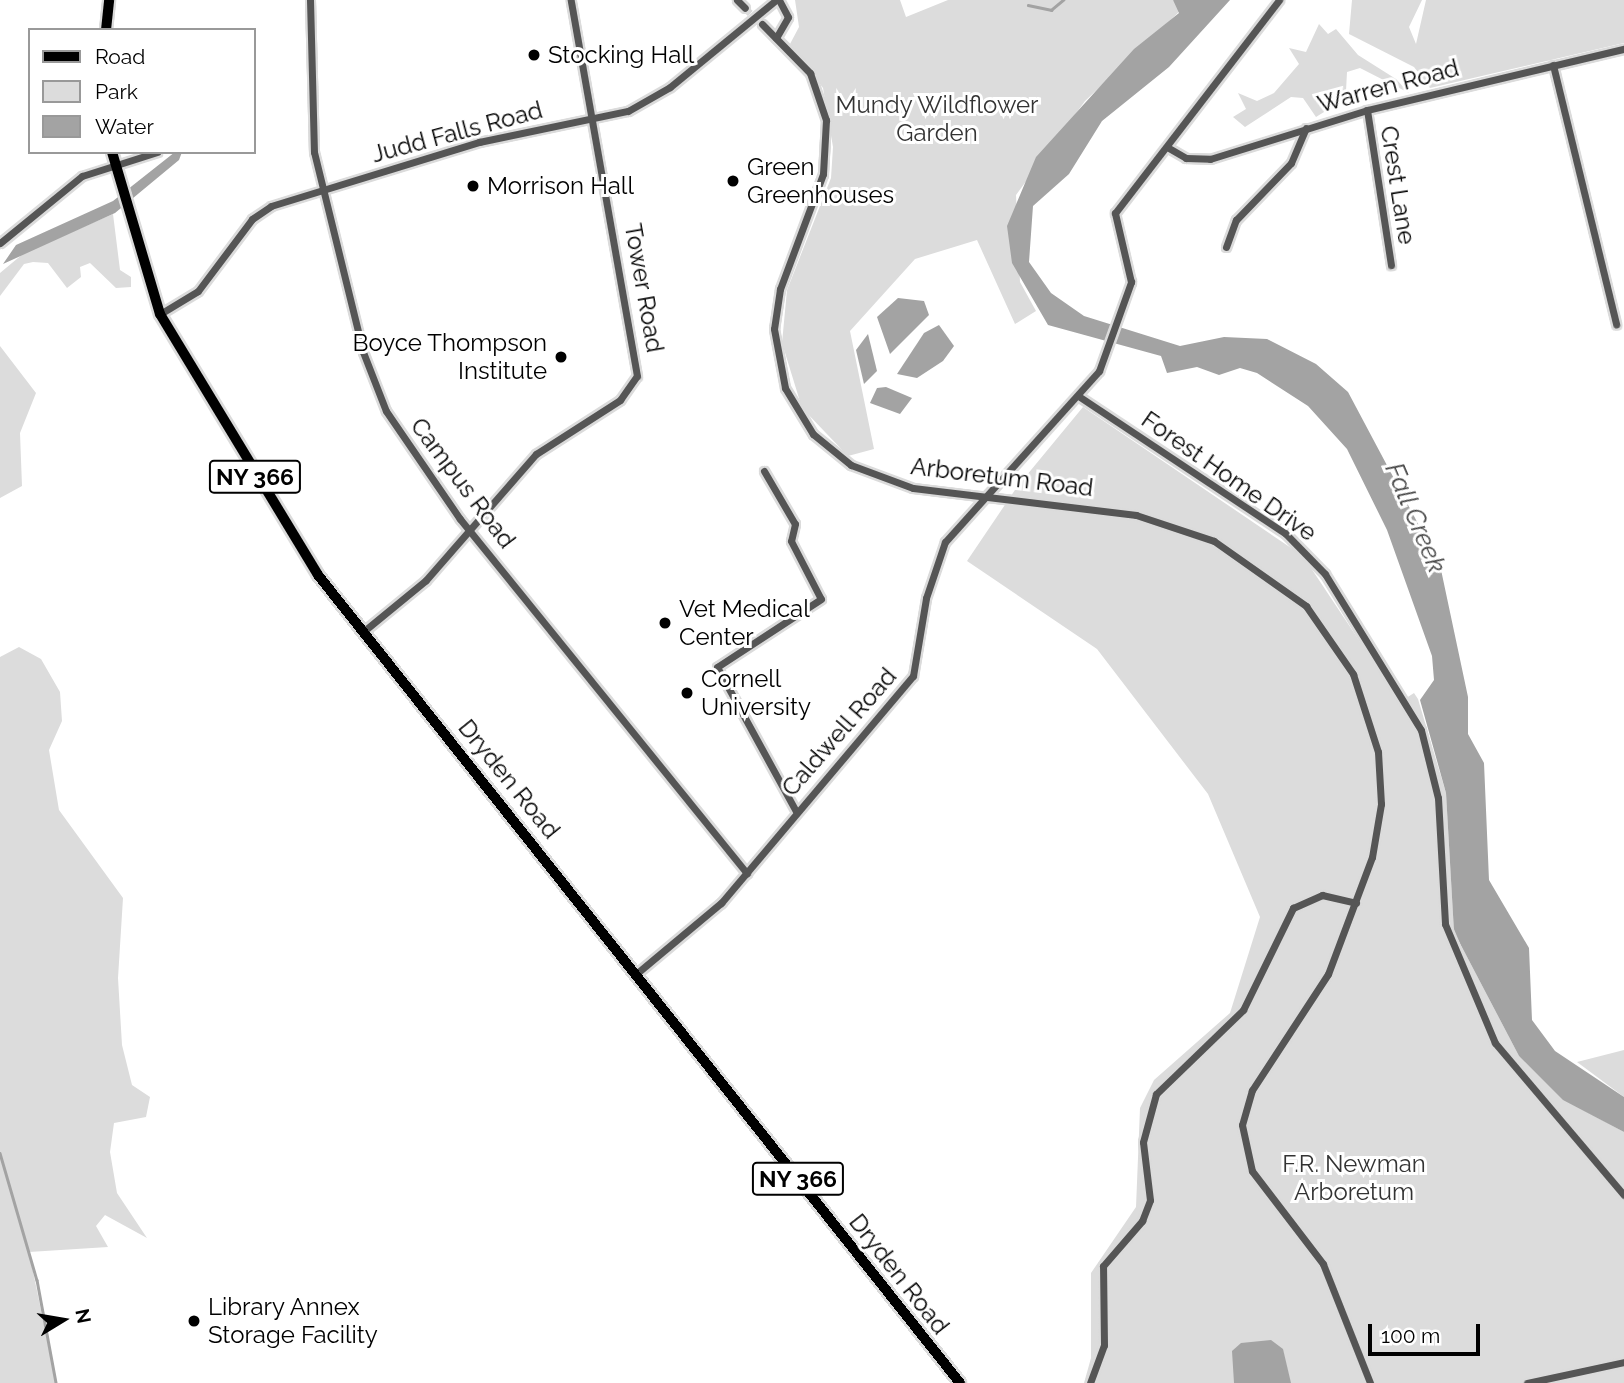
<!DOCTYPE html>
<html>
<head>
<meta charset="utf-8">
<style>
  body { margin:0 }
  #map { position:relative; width:1624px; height:1383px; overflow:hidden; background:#fff; font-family:Raleway,sans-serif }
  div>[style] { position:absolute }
  .green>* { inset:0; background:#dcdcdc }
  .water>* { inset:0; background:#a3a3a3 }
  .stream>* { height:2.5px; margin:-1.25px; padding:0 1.25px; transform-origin:1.25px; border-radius:1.25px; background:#a3a3a3 }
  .minor-tunnel>* { height:7px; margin-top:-3.5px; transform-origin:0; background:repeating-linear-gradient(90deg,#d9d9d9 0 7px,transparent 0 10.5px) }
  .roads { filter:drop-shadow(2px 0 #dbdbdb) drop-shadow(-2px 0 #dbdbdb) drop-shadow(0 2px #dbdbdb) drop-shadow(0 -2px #dbdbdb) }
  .minor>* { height:7px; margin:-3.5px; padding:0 3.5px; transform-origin:3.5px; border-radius:3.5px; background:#555 }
  .major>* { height:10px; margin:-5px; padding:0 5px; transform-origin:5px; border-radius:5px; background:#000 }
  .dots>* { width:19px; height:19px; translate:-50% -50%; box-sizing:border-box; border:4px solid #fff; border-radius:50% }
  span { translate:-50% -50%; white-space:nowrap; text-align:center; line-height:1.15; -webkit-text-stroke:6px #fff; paint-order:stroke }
  .shield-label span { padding:2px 5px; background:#fff; border:2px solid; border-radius:5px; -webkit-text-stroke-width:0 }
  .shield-label { font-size:23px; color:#000; font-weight:700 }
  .poi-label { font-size:24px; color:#000 }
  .left { translate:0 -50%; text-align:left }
  .right { translate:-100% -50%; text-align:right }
  .street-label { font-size:24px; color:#000 }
  .park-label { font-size:24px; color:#333 }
  .water-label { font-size:26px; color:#444; font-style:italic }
  .legend { position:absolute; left:28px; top:28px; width:228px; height:126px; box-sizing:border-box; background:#fff; border:2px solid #999; margin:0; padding:9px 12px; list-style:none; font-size:21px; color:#000 }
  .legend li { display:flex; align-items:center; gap:14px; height:35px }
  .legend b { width:35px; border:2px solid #999 }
  .north { position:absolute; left:28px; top:1285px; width:70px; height:70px; -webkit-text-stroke:5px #fff; paint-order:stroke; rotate:79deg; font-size:19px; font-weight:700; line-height:28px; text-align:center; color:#000 }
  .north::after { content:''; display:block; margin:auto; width:24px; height:32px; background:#000; clip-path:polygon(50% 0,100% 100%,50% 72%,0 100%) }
  .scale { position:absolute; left:1368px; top:1324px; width:112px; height:32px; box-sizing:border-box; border:4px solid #000; border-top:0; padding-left:9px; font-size:21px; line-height:24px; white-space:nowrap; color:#000; -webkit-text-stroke:5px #fff; paint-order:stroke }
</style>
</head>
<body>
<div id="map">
  <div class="green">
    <div style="clip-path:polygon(795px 0,900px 0,906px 17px,948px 0,1173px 0,1181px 10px,1085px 101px,1016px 195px,1020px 282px,1036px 311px,1015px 324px,977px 240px,915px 259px,850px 331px,874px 449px,848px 456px,802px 408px,782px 343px,787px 290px,831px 178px,833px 147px,823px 88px,790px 44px,799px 27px)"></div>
    <div style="clip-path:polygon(1352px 0,1422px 0,1409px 27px,1416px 44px,1426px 0,1624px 0,1624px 43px,1430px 88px,1414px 67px,1349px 34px)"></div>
    <div style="clip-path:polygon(1319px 24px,1328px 34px,1336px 29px,1358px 55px,1396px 79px,1409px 93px,1360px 68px,1347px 72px,1346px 91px,1319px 92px,1324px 112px,1316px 117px,1303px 98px,1291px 97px,1245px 127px,1233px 117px,1246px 109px,1238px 93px,1257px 101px,1274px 93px,1299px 64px,1289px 48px,1306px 52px)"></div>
    <div style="clip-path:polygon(113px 214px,120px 270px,131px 277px,131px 287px,116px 288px,90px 263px,80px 267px,81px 277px,67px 288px,48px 263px,33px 262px,24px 264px,0 296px,0 273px,24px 253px)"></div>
    <div style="clip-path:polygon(0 346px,36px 393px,20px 433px,22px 486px,0 498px)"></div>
    <div style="clip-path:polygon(1083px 407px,1303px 556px,1400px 702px,1414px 693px,1418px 699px,1446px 793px,1454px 932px,1519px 1056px,1563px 1099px,1624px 1132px,1624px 1383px,1084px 1383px,1091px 1358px,1091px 1273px,1136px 1207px,1140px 1108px,1154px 1080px,1230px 1013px,1260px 917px,1208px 794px,1097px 649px,967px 561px,1017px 487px)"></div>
    <div style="clip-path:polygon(19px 647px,41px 659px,60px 692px,62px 721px,49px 750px,59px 810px,123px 898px,118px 978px,122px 1045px,132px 1085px,150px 1097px,146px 1117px,114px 1123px,110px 1152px,117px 1193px,147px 1238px,105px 1215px,96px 1226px,108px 1247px,29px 1252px,56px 1383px,0 1383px,0 657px)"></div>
    <div style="clip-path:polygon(1624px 1050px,1624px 1097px,1577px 1062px)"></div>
  </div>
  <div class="water">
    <div style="clip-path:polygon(1173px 0,1230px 0,1169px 67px,1102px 121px,1069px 174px,1033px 206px,1029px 262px,1051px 293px,1084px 316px,1180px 346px,1224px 337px,1267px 339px,1316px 364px,1348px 392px,1440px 565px,1468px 697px,1468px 734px,1484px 763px,1489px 880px,1529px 948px,1532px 1020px,1555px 1051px,1624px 1097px,1624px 1132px,1563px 1100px,1519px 1056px,1454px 932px,1446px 793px,1420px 700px,1434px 680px,1432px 656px,1387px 530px,1347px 449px,1308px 406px,1257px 373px,1240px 368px,1219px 375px,1197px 367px,1167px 373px,1161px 356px,1048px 325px,1012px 263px,1007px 226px,1036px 157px,1134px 49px,1179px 13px)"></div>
    <div style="clip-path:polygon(175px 152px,182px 152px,179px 160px,115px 213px,3px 264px,16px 245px,113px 201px)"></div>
    <div style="clip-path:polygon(898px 298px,924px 301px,929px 315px,890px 354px,877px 317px)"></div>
    <div style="clip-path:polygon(939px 325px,954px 346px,943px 361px,917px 378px,897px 374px,924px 333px)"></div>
    <div style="clip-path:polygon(868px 334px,877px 371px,864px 384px,856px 350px)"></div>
    <div style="clip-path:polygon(886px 387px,912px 398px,900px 414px,870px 403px,877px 388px)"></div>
    <div style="clip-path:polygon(1271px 1340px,1283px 1349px,1291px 1383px,1234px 1383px,1232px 1351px,1241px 1343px)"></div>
  </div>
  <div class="stream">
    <div style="left:1028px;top:5px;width:24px;rotate:12deg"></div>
    <div style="left:1051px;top:10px;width:16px;rotate:-40deg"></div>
    <div style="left:0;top:1153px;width:132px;rotate:73.8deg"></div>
    <div style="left:37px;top:1280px;width:105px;rotate:79.5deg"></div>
  </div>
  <div class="minor-tunnel">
    <div style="left:745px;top:8px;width:23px;rotate:43deg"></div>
  </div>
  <div class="roads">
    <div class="minor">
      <div style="left:310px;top:0;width:152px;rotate:88.5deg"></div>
      <div style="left:314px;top:152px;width:206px;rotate:76.2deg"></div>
      <div style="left:363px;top:352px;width:63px;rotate:68.7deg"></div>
      <div style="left:386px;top:411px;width:131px;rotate:55.6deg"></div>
      <div style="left:460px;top:519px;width:456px;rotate:51deg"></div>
      <div style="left:737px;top:0;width:11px;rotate:45deg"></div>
      <div style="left:762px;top:24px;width:69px;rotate:45.6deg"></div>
      <div style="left:810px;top:73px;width:50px;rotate:71.2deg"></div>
      <div style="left:826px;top:120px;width:54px;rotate:93.2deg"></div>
      <div style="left:823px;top:174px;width:123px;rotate:110.5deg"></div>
      <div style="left:780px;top:289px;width:40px;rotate:98.5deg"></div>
      <div style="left:774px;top:329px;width:60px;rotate:79.4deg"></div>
      <div style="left:785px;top:388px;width:54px;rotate:58.7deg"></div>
      <div style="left:813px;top:434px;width:49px;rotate:39.2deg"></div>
      <div style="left:851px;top:465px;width:66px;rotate:20.4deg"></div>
      <div style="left:913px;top:488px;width:225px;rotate:6.9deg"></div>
      <div style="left:1136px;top:515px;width:82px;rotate:18.4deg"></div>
      <div style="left:1214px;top:541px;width:113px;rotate:35.2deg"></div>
      <div style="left:1306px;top:606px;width:83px;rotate:55.3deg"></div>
      <div style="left:1353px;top:674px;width:82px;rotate:72.2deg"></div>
      <div style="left:1378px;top:752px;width:52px;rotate:86.7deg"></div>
      <div style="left:1381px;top:804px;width:54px;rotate:99.6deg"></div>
      <div style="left:1372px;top:857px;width:125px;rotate:110.6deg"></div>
      <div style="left:1328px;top:974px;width:139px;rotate:123.2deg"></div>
      <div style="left:1252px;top:1090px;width:36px;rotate:106deg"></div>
      <div style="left:1242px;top:1125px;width:47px;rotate:77.7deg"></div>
      <div style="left:1252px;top:1171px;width:117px;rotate:52.6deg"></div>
      <div style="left:1323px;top:1264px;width:128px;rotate:68.4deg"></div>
      <div style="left:776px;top:38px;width:24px;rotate:-60deg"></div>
      <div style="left:788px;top:17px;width:19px;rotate:-118deg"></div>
      <div style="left:1553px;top:65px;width:267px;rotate:76.3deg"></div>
      <div style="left:1367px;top:110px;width:157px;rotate:81.2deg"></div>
      <div style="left:1167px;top:147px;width:22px;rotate:30deg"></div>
      <div style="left:1186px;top:158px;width:24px;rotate:2deg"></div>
      <div style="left:1210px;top:159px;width:164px;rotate:-17.3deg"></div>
      <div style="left:1367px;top:110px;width:264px;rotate:-13.4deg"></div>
      <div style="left:0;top:243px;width:106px;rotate:-39.3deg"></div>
      <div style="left:82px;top:176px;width:79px;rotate:-17.7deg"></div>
      <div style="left:1226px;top:247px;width:29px;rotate:-70deg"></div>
      <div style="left:1236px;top:220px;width:79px;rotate:-46deg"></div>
      <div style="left:1291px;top:163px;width:38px;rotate:-67deg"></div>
      <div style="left:160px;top:314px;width:44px;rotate:-31.2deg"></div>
      <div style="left:198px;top:291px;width:90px;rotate:-53.1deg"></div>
      <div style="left:252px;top:219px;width:23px;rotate:-34deg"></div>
      <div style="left:271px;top:206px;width:218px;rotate:-17.1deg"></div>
      <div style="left:479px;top:142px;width:152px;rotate:-11.8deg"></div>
      <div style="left:628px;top:111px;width:48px;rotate:-29.7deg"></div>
      <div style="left:670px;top:87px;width:137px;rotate:-39.4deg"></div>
      <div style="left:1080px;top:397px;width:246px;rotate:33.6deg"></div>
      <div style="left:1285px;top:533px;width:57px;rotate:45.7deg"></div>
      <div style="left:1325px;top:574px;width:183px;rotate:58.4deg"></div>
      <div style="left:1421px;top:730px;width:70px;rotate:76deg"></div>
      <div style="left:1438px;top:798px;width:126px;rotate:86.8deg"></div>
      <div style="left:1445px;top:924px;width:129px;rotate:67.2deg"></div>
      <div style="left:1495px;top:1043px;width:199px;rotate:49.7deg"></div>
      <div style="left:764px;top:471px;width:61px;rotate:59.7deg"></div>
      <div style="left:795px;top:524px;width:17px;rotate:103deg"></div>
      <div style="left:791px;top:541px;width:65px;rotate:62.7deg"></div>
      <div style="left:821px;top:599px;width:124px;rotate:146.8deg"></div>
      <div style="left:717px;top:667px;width:164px;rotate:61.3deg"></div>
      <div style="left:364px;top:631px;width:80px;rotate:-39.4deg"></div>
      <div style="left:426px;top:580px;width:167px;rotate:-48.9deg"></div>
      <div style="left:536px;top:454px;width:100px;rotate:-32.7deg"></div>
      <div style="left:620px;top:400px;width:29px;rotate:-55deg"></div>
      <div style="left:637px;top:376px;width:382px;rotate:-100deg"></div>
      <div style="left:636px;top:974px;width:111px;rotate:-39.9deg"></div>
      <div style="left:721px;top:903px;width:297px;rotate:-49.8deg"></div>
      <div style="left:913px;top:676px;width:79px;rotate:-80.5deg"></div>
      <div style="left:926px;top:598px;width:59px;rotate:-71.3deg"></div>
      <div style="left:945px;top:542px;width:230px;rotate:-48deg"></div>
      <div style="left:1099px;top:371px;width:95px;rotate:-70.2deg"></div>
      <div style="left:1131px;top:282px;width:71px;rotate:-103.1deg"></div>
      <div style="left:1115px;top:213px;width:269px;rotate:-52.4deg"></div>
      <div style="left:1090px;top:1383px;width:40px;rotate:-69.8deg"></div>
      <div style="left:1104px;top:1345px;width:79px;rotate:-90.7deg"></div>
      <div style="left:1103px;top:1266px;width:60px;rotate:-49.1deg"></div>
      <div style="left:1142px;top:1221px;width:22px;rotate:-69deg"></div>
      <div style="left:1150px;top:1200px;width:58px;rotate:-96.9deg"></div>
      <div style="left:1143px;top:1142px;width:50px;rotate:-74.8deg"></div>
      <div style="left:1156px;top:1094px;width:121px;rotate:-44deg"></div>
      <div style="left:1243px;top:1010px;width:114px;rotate:-63.9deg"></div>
      <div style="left:1293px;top:908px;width:32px;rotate:-24deg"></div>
      <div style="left:1322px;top:895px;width:35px;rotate:13deg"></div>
      <div style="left:1527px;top:1383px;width:99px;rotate:-12.2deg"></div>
    </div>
    <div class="major">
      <div style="left:106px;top:30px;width:30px;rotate:-84deg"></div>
      <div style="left:112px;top:152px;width:169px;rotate:73.5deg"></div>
      <div style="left:160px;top:314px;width:305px;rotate:58.8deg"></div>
      <div style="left:318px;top:575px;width:1032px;rotate:51.53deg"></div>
    </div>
  </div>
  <div class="dots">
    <div style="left:534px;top:55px;background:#000"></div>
    <div style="left:733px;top:181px;background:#000"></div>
    <div style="left:473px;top:186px;background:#000"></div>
    <div style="left:561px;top:357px;background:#000"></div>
    <div style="left:665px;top:623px;background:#000"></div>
    <div style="left:687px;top:693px;background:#000"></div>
    <div style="left:194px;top:1321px;background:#000"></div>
  </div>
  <div class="shield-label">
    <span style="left:255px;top:477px">NY 366</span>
    <span style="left:798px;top:1179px">NY 366</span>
  </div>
  <div class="poi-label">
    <span class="left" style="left:548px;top:55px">Stocking Hall</span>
    <span class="left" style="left:747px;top:181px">Green<br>Greenhouses</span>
    <span class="left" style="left:487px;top:186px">Morrison Hall</span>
    <span class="right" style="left:547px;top:357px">Boyce Thompson<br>Institute</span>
    <span class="left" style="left:679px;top:623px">Vet Medical<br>Center</span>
    <span class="left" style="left:701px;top:693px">Cornell<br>University</span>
    <span class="left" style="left:208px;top:1321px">Library Annex<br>Storage Facility</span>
  </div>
  <div class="street-label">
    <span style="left:1388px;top:86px;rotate:-15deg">Warren Road</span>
    <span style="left:457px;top:132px;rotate:-15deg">Judd Falls Road</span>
    <span style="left:1398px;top:185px;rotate:81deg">Crest Lane</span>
    <span style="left:644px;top:288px;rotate:80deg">Tower Road</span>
    <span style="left:1229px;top:476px;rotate:35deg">Forest Home Drive</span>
    <span style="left:1002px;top:477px;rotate:7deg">Arboretum Road</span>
    <span style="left:463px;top:483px;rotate:53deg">Campus Road</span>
    <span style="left:839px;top:732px;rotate:-49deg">Caldwell Road</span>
    <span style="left:509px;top:779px;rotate:51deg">Dryden Road</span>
    <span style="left:899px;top:1274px;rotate:52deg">Dryden Road</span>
  </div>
  <div class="park-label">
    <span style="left:937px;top:119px">Mundy Wildflower<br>Garden</span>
    <span style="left:1354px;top:1178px">F.R. Newman<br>Arboretum</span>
  </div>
  <div class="water-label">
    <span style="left:1415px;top:518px;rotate:67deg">Fall Creek</span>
  </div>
  <ul class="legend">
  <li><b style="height:9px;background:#000"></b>Road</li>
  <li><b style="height:19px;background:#dcdcdc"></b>Park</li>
  <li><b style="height:19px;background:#a3a3a3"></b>Water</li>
  </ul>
  <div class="north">N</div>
  <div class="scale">100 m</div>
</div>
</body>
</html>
